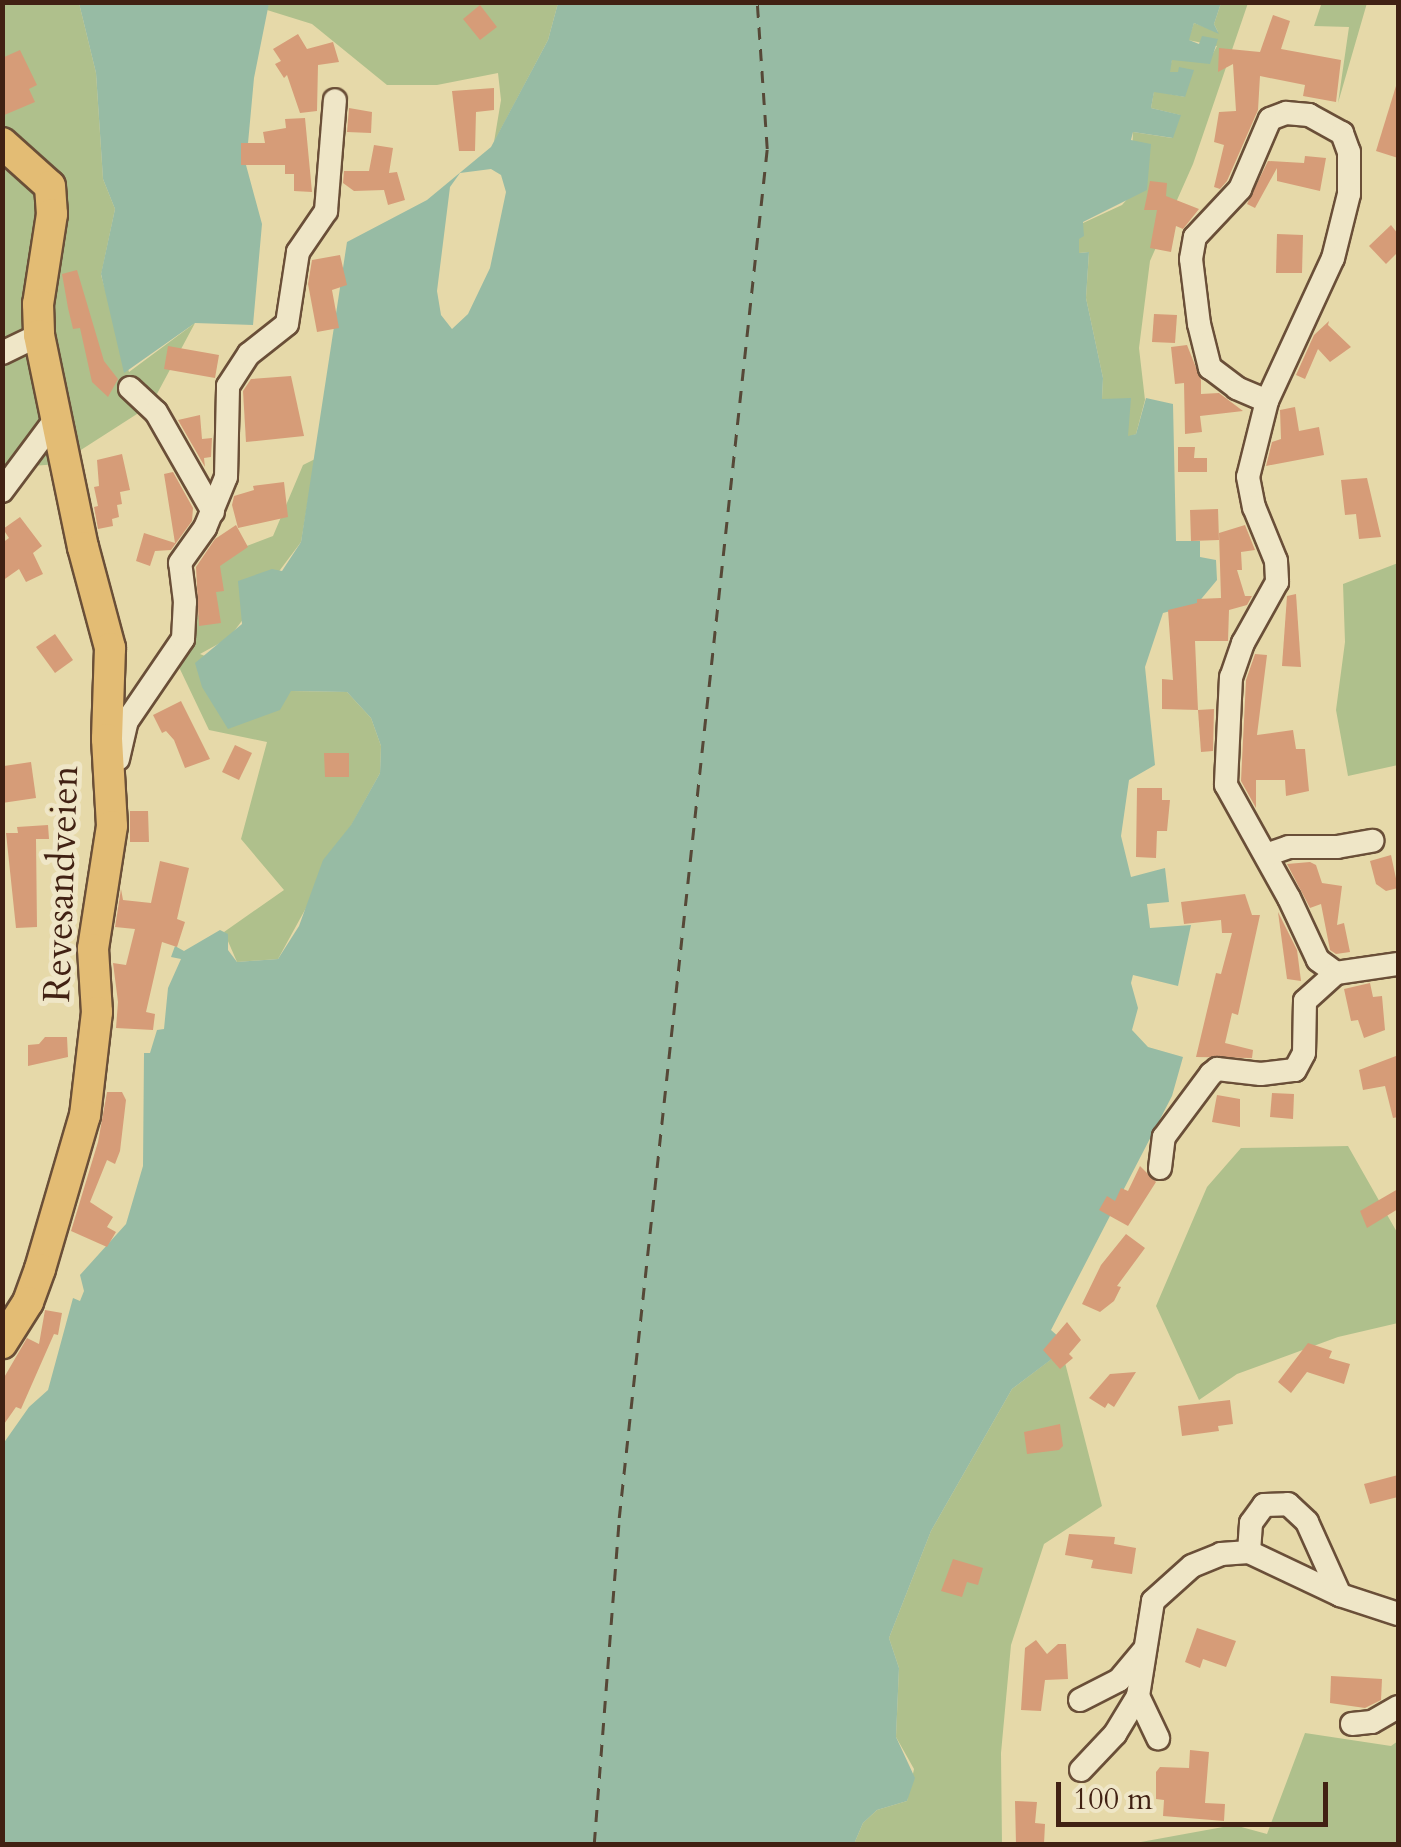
<!DOCTYPE html>
<html>
<head>
<meta charset="utf-8">
<style>
  body { margin:0 }
  #map { position:relative; width:1401px; height:1847px; overflow:hidden; background:#e6d9a9; font-family:Cardo,serif }
  div>[style] { position:absolute }
  .green>* { inset:0; background:#afc08c }
  .water>* { inset:0; background:#97bba4 }
  .ferry>* { height:2.5px; margin-top:-1.25px; transform-origin:0; background:repeating-linear-gradient(90deg,#564837 0 12px,transparent 0 22px) }
  .building>* { inset:0; background:#d69c78 }
  .roads { filter:drop-shadow(2px 0 #6a4f38) drop-shadow(-2px 0 #6a4f38) drop-shadow(0 2px #6a4f38) drop-shadow(0 -2px #6a4f38) }
  .minor>* { height:22px; margin:-11px; padding:0 11px; transform-origin:11px; border-radius:11px; background:#efe6c7 }
  .major>* { height:30px; margin:-15px; padding:0 15px; transform-origin:15px; border-radius:15px; background:#e3bc74 }
  span { translate:-50% -50%; white-space:nowrap; text-align:center; line-height:1.15; -webkit-text-stroke:10px #efe6c7; paint-order:stroke }
  .street-label { font-size:38px; color:#412113 }
  .frame { position:absolute; inset:0; border:5px solid #412113; pointer-events:none }
  .scale { position:absolute; left:1056px; top:1782px; width:272px; height:45px; box-sizing:border-box; border:5px solid #412113; border-top:0; padding-left:12px; font-size:30px; line-height:35px; white-space:nowrap; color:#412113; -webkit-text-stroke:8px #efe6c7; paint-order:stroke }
</style>
</head>
<body>
<div id="map">
  <div class="green">
    <div style="clip-path:polygon(269px 2px,558px 3px,548px 40px,494px 142px,501px 100px,498px 73px,437px 85px,387px 85px,312px 24px,267px 10px)"></div>
    <div style="clip-path:polygon(1322px 2px,1367px 3px,1338px 103px,1349px 27px,1314px 26px)"></div>
    <div style="clip-path:polygon(3px 3px,79px 3px,96px 73px,103px 179px,115px 209px,101px 275px,129px 372px,195px 323px,151px 405px,59px 464px,3px 468px)"></div>
    <div style="clip-path:polygon(1221px 3px,1248px 3px,1193px 164px,1150px 261px,1139px 348px,1145px 400px,1136px 434px,1128px 437px,1102px 399px,1103px 378px,1086px 298px,1089px 252px,1079px 253px,1079px 238px,1083px 223px,1122px 205px,1130px 196px,1133px 132px,1172px 138px,1180px 115px,1151px 108px,1154px 91px,1185px 97px,1178px 72px,1169px 72px,1172px 59px,1210px 59px,1217px 46px,1188px 40px,1194px 23px,1218px 32px,1214px 24px)"></div>
    <div style="clip-path:polygon(315px 459px,301px 542px,229px 638px,200px 654px,291px 691px,347px 692px,371px 718px,381px 746px,380px 773px,278px 959px,237px 962px,224px 932px,284px 890px,241px 839px,267px 742px,209px 730px,178px 665px,223px 555px,273px 536px,303px 465px)"></div>
    <div style="clip-path:polygon(1398px 563px,1398px 765px,1348px 776px,1336px 710px,1345px 642px,1343px 584px)"></div>
    <div style="clip-path:polygon(1348px 1146px,1398px 1234px,1398px 1323px,1338px 1337px,1237px 1374px,1199px 1400px,1156px 1306px,1207px 1187px,1241px 1148px)"></div>
    <div style="clip-path:polygon(1062px 1351px,1102px 1506px,1044px 1544px,1011px 1645px,1001px 1753px,1002px 1844px,854px 1844px,863px 1823px,877px 1810px,907px 1801px,914px 1769px,896px 1737px,899px 1668px,889px 1638px,931px 1531px,1012px 1389px)"></div>
    <div style="clip-path:polygon(1305px 1733px,1391px 1746px,1398px 1741px,1398px 1844px,1130px 1844px,1234px 1825px,1267px 1834px)"></div>
  </div>
  <div class="water">
    <div style="clip-path:polygon(79px 3px,269px 3px,254px 78px,246px 165px,262px 224px,253px 325px,195px 323px,124px 373px,101px 274px,115px 209px,103px 179px,96px 73px)"></div>
    <div style="clip-path:polygon(evenodd,558px 3px,1221px 3px,1214px 24px,1219px 34px,1194px 23px,1189px 40px,1199px 44px,1202px 36px,1218px 39px,1210px 64px,1172px 60px,1170px 72px,1178px 72px,1179px 67px,1194px 70px,1185px 97px,1154px 92px,1151px 108px,1181px 115px,1173px 138px,1133px 132px,1131px 140px,1151px 144px,1147px 190px,1083px 222px,1084px 236px,1079px 239px,1079px 253px,1089px 252px,1086px 298px,1103px 378px,1102px 399px,1131px 398px,1128px 436px,1136px 434px,1146px 398px,1173px 404px,1176px 541px,1200px 541px,1200px 557px,1216px 560px,1217px 580px,1197px 604px,1163px 613px,1145px 667px,1155px 765px,1129px 780px,1121px 836px,1131px 877px,1165px 868px,1169px 902px,1147px 904px,1150px 928px,1191px 925px,1178px 986px,1133px 975px,1131px 983px,1138px 1008px,1132px 1030px,1148px 1047px,1183px 1057px,1172px 1096px,1051px 1330px,1069px 1346px,1012px 1389px,931px 1531px,889px 1638px,899px 1668px,896px 1737px,915px 1778px,907px 1801px,877px 1810px,863px 1823px,854px 1844px,3px 1844px,3px 1444px,29px 1407px,48px 1390px,73px 1298px,80px 1301px,84px 1291px,80px 1275px,126px 1224px,143px 1166px,144px 1053px,150px 1053px,157px 1030px,164px 1029px,168px 988px,181px 959px,171px 957px,175px 946px,184px 951px,220px 930px,228px 934px,228px 950px,237px 962px,278px 959px,299px 926px,323px 860px,351px 825px,380px 773px,381px 746px,371px 718px,347px 692px,291px 691px,280px 710px,228px 729px,202px 687px,195px 663px,242px 624px,238px 581px,272px 569px,282px 571px,301px 542px,347px 242px,427px 200px,491px 147px,548px 40px,558px 3px,491px 169px,501px 175px,506px 192px,490px 268px,468px 314px,452px 329px,441px 315px,437px 291px,450px 187px,460px 173px,491px 169px)"></div>
  </div>
  <div class="ferry">
    <div style="left:594px;top:1844px;width:327px;rotate:-85.6deg"></div>
    <div style="left:619px;top:1518px;width:1377px;rotate:-83.83deg"></div>
    <div style="left:767px;top:149px;width:147px;rotate:-93.9deg"></div>
  </div>
  <div class="building">
    <div style="clip-path:polygon(480px 5px,497px 27px,480px 40px,463px 19px)"></div>
    <div style="clip-path:polygon(1273px 15px,1290px 21px,1281px 49px,1341px 60px,1336px 102px,1303px 96px,1305px 85px,1260px 76px,1258px 110px,1227px 181px,1220px 189px,1214px 187px,1224px 145px,1214px 142px,1219px 112px,1236px 111px,1233px 64px,1218px 72px,1219px 48px,1260px 52px)"></div>
    <div style="clip-path:polygon(298px 34px,307px 49px,333px 42px,339px 62px,318px 65px,317px 111px,300px 113px,287px 75px,284px 78px,275px 64px,281px 61px,273px 49px)"></div>
    <div style="clip-path:polygon(20px 50px,37px 85px,29px 89px,35px 102px,2px 116px,2px 58px)"></div>
    <div style="clip-path:polygon(1396px 86px,1398px 87px,1398px 158px,1376px 151px)"></div>
    <div style="clip-path:polygon(494px 88px,494px 110px,476px 112px,475px 151px,459px 151px,452px 91px)"></div>
    <div style="clip-path:polygon(349px 108px,372px 112px,371px 133px,347px 132px)"></div>
    <div style="clip-path:polygon(305px 118px,312px 192px,294px 191px,294px 174px,285px 174px,285px 165px,241px 165px,241px 143px,265px 143px,263px 132px,286px 128px,285px 119px)"></div>
    <div style="clip-path:polygon(374px 145px,393px 148px,389px 173px,397px 172px,405px 200px,388px 205px,384px 190px,354px 191px,343px 183px,344px 171px,369px 171px)"></div>
    <div style="clip-path:polygon(1305px 156px,1326px 158px,1320px 191px,1277px 181px,1277px 168px,1255px 208px,1247px 204px,1268px 161px,1304px 163px)"></div>
    <div style="clip-path:polygon(1150px 181px,1167px 183px,1166px 196px,1199px 209px,1183px 229px,1176px 226px,1171px 252px,1150px 248px,1157px 210px,1144px 210px)"></div>
    <div style="clip-path:polygon(1391px 225px,1398px 234px,1398px 252px,1386px 264px,1369px 246px)"></div>
    <div style="clip-path:polygon(1277px 234px,1303px 235px,1302px 273px,1276px 273px)"></div>
    <div style="clip-path:polygon(340px 255px,347px 285px,332px 290px,339px 328px,317px 332px,308px 284px,312px 260px)"></div>
    <div style="clip-path:polygon(77px 270px,104px 361px,118px 379px,108px 397px,92px 382px,80px 328px,73px 329px,68px 308px,62px 274px)"></div>
    <div style="clip-path:polygon(1154px 314px,1177px 315px,1175px 343px,1152px 342px)"></div>
    <div style="clip-path:polygon(1329px 321px,1328px 325px,1351px 347px,1330px 362px,1318px 349px,1305px 379px,1296px 375px,1314px 335px)"></div>
    <div style="clip-path:polygon(1187px 345px,1201px 380px,1201px 394px,1219px 393px,1243px 411px,1200px 416px,1202px 432px,1185px 434px,1184px 383px,1175px 384px,1171px 347px)"></div>
    <div style="clip-path:polygon(168px 346px,219px 355px,215px 378px,164px 369px)"></div>
    <div style="clip-path:polygon(291px 376px,304px 436px,246px 442px,243px 391px,251px 379px)"></div>
    <div style="clip-path:polygon(1295px 407px,1299px 431px,1319px 427px,1324px 455px,1266px 466px,1272px 442px,1281px 439px,1280px 410px)"></div>
    <div style="clip-path:polygon(200px 415px,202px 439px,212px 438px,211px 457px,204px 458px,205px 467px,178px 420px)"></div>
    <div style="clip-path:polygon(1178px 447px,1195px 447px,1194px 458px,1207px 458px,1207px 472px,1178px 472px)"></div>
    <div style="clip-path:polygon(122px 454px,130px 490px,120px 492px,122px 504px,117px 505px,119px 517px,112px 519px,113px 526px,98px 529px,94px 507px,98px 506px,94px 487px,99px 486px,97px 460px)"></div>
    <div style="clip-path:polygon(173px 472px,193px 508px,192px 521px,171px 550px,155px 551px,150px 566px,136px 561px,144px 533px,175px 543px,164px 474px)"></div>
    <div style="clip-path:polygon(1367px 478px,1381px 537px,1359px 539px,1356px 514px,1345px 515px,1341px 480px)"></div>
    <div style="clip-path:polygon(284px 482px,288px 517px,238px 528px,232px 505px,234px 496px,254px 490px,253px 486px)"></div>
    <div style="clip-path:polygon(1218px 509px,1219px 540px,1191px 541px,1190px 510px)"></div>
    <div style="clip-path:polygon(20px 517px,42px 546px,33px 553px,43px 574px,26px 582px,19px 569px,2px 581px,2px 543px,9px 538px,3px 529px)"></div>
    <div style="clip-path:polygon(236px 525px,248px 547px,220px 566px,224px 591px,216px 592px,221px 623px,199px 626px,196px 567px,215px 539px)"></div>
    <div style="clip-path:polygon(1245px 525px,1255px 550px,1241px 552px,1242px 570px,1237px 570px,1245px 596px,1252px 596px,1247px 605px,1229px 610px,1228px 641px,1195px 641px,1198px 710px,1162px 709px,1162px 679px,1173px 680px,1168px 610px,1197px 603px,1197px 599px,1221px 598px,1219px 533px)"></div>
    <div style="clip-path:polygon(1296px 594px,1301px 667px,1282px 666px,1287px 596px)"></div>
    <div style="clip-path:polygon(55px 634px,73px 660px,55px 673px,36px 647px)"></div>
    <div style="clip-path:polygon(1255px 654px,1267px 655px,1257px 735px,1293px 730px,1296px 749px,1305px 749px,1309px 791px,1286px 796px,1285px 780px,1256px 780px,1256px 808px,1241px 781px,1246px 680px)"></div>
    <div style="clip-path:polygon(181px 701px,210px 759px,185px 768px,174px 740px,166px 731px,162px 733px,153px 715px)"></div>
    <div style="clip-path:polygon(1214px 709px,1213px 751px,1201px 752px,1198px 710px)"></div>
    <div style="clip-path:polygon(235px 745px,252px 753px,239px 780px,222px 772px)"></div>
    <div style="clip-path:polygon(324px 753px,349px 753px,349px 777px,325px 777px)"></div>
    <div style="clip-path:polygon(31px 762px,36px 798px,2px 803px,4px 766px)"></div>
    <div style="clip-path:polygon(1137px 788px,1162px 788px,1162px 800px,1170px 800px,1167px 831px,1157px 831px,1156px 858px,1136px 857px)"></div>
    <div style="clip-path:polygon(130px 811px,148px 811px,149px 842px,130px 842px)"></div>
    <div style="clip-path:polygon(48px 825px,49px 839px,36px 839px,37px 927px,16px 928px,6px 833px,18px 833px,17px 827px)"></div>
    <div style="clip-path:polygon(1391px 855px,1398px 888px,1386px 891px,1376px 884px,1370px 861px)"></div>
    <div style="clip-path:polygon(160px 861px,189px 868px,177px 919px,185px 922px,177px 947px,162px 942px,146px 1012px,155px 1014px,153px 1030px,116px 1028px,118px 1002px,113px 963px,126px 965px,135px 929px,115px 927px,121px 889px,123px 900px,151px 903px)"></div>
    <div style="clip-path:polygon(1310px 862px,1316px 865px,1322px 883px,1342px 886px,1337px 925px,1344px 923px,1350px 952px,1336px 954px,1330px 950px,1321px 904px,1310px 908px,1287px 864px)"></div>
    <div style="clip-path:polygon(1245px 894px,1252px 915px,1260px 915px,1238px 1015px,1232px 1013px,1225px 1043px,1253px 1050px,1252px 1058px,1196px 1057px,1216px 973px,1221px 974px,1232px 933px,1222px 933px,1221px 920px,1184px 924px,1181px 902px)"></div>
    <div style="clip-path:polygon(1278px 912px,1297px 950px,1301px 981px,1287px 979px)"></div>
    <div style="clip-path:polygon(1370px 983px,1373px 997px,1382px 996px,1385px 1030px,1364px 1038px,1358px 1020px,1351px 1021px,1344px 989px)"></div>
    <div style="clip-path:polygon(45px 1037px,67px 1037px,68px 1057px,28px 1066px,28px 1045px,39px 1044px)"></div>
    <div style="clip-path:polygon(1396px 1056px,1398px 1117px,1393px 1118px,1385px 1086px,1363px 1090px,1359px 1070px)"></div>
    <div style="clip-path:polygon(107px 1092px,122px 1092px,126px 1100px,120px 1151px,115px 1164px,107px 1160px,90px 1202px,113px 1217px,107px 1227px,116px 1232px,107px 1247px,71px 1231px,98px 1142px)"></div>
    <div style="clip-path:polygon(1272px 1093px,1294px 1094px,1293px 1119px,1270px 1117px)"></div>
    <div style="clip-path:polygon(1217px 1095px,1240px 1099px,1240px 1127px,1212px 1122px)"></div>
    <div style="clip-path:polygon(1140px 1166px,1156px 1182px,1128px 1226px,1099px 1210px,1107px 1196px,1115px 1201px,1121px 1188px,1128px 1191px)"></div>
    <div style="clip-path:polygon(1398px 1189px,1398px 1209px,1367px 1228px,1360px 1211px)"></div>
    <div style="clip-path:polygon(1126px 1234px,1145px 1248px,1117px 1286px,1121px 1287px,1114px 1301px,1100px 1312px,1082px 1304px,1101px 1265px)"></div>
    <div style="clip-path:polygon(45px 1310px,62px 1313px,58px 1335px,54px 1334px,21px 1409px,16px 1407px,2px 1427px,2px 1381px,27px 1338px,39px 1344px)"></div>
    <div style="clip-path:polygon(1067px 1322px,1081px 1340px,1069px 1354px,1073px 1358px,1060px 1369px,1043px 1350px)"></div>
    <div style="clip-path:polygon(1308px 1343px,1332px 1351px,1329px 1358px,1350px 1364px,1344px 1384px,1307px 1372px,1291px 1393px,1278px 1382px)"></div>
    <div style="clip-path:polygon(1136px 1372px,1114px 1407px,1108px 1403px,1105px 1408px,1089px 1398px,1110px 1374px)"></div>
    <div style="clip-path:polygon(1230px 1400px,1233px 1424px,1218px 1426px,1219px 1431px,1182px 1436px,1178px 1406px)"></div>
    <div style="clip-path:polygon(1060px 1424px,1063px 1446px,1059px 1450px,1027px 1454px,1024px 1432px)"></div>
    <div style="clip-path:polygon(1398px 1475px,1398px 1497px,1370px 1504px,1364px 1484px)"></div>
    <div style="clip-path:polygon(1069px 1534px,1115px 1537px,1114px 1544px,1136px 1548px,1132px 1574px,1091px 1568px,1093px 1560px,1065px 1555px)"></div>
    <div style="clip-path:polygon(953px 1559px,983px 1568px,978px 1585px,967px 1582px,962px 1597px,941px 1591px)"></div>
    <div style="clip-path:polygon(1197px 1628px,1236px 1641px,1226px 1667px,1203px 1659px,1200px 1668px,1185px 1662px)"></div>
    <div style="clip-path:polygon(1036px 1640px,1047px 1654px,1058px 1644px,1066px 1644px,1068px 1679px,1045px 1680px,1041px 1711px,1021px 1710px,1025px 1648px)"></div>
    <div style="clip-path:polygon(1331px 1676px,1382px 1679px,1381px 1700px,1365px 1708px,1330px 1703px)"></div>
    <div style="clip-path:polygon(1190px 1750px,1209px 1752px,1205px 1803px,1225px 1804px,1224px 1821px,1163px 1816px,1164px 1800px,1156px 1799px,1156px 1772px,1160px 1767px,1189px 1768px)"></div>
    <div style="clip-path:polygon(1015px 1801px,1037px 1802px,1035px 1823px,1045px 1824px,1044px 1844px,1016px 1844px)"></div>
  </div>
  <div class="roads">
    <div class="minor">
      <div style="left:2px;top:353px;width:41px;rotate:-25.9deg"></div>
      <div style="left:130px;top:388px;width:35px;rotate:43deg"></div>
      <div style="left:156px;top:412px;width:115px;rotate:60.3deg"></div>
      <div style="left:1267px;top:401px;width:33px;rotate:-157deg"></div>
      <div style="left:1237px;top:388px;width:34px;rotate:-143deg"></div>
      <div style="left:1210px;top:368px;width:45px;rotate:-104deg"></div>
      <div style="left:1199px;top:324px;width:65px;rotate:-97deg"></div>
      <div style="left:1191px;top:259px;width:22px;rotate:-80deg"></div>
      <div style="left:1195px;top:237px;width:66px;rotate:-46.8deg"></div>
      <div style="left:1240px;top:189px;width:76px;rotate:-66.8deg"></div>
      <div style="left:1270px;top:119px;width:17px;rotate:-21deg"></div>
      <div style="left:1286px;top:113px;width:23px;rotate:5deg"></div>
      <div style="left:1309px;top:115px;width:38px;rotate:29deg"></div>
      <div style="left:1342px;top:133px;width:20px;rotate:70deg"></div>
      <div style="left:1349px;top:152px;width:42px;rotate:90deg"></div>
      <div style="left:1349px;top:194px;width:66px;rotate:104deg"></div>
      <div style="left:1333px;top:258px;width:157px;rotate:114.8deg"></div>
      <div style="left:1267px;top:401px;width:78px;rotate:104deg"></div>
      <div style="left:1248px;top:477px;width:31px;rotate:79deg"></div>
      <div style="left:1254px;top:507px;width:58px;rotate:67.8deg"></div>
      <div style="left:1276px;top:561px;width:21px;rotate:87deg"></div>
      <div style="left:1277px;top:582px;width:70px;rotate:119.1deg"></div>
      <div style="left:1243px;top:643px;width:36px;rotate:109deg"></div>
      <div style="left:1231px;top:677px;width:108px;rotate:92.7deg"></div>
      <div style="left:1226px;top:785px;width:129px;rotate:60.9deg"></div>
      <div style="left:1289px;top:898px;width:68px;rotate:64.9deg"></div>
      <div style="left:1318px;top:960px;width:22px;rotate:36deg"></div>
      <div style="left:1336px;top:973px;width:63px;rotate:-8.3deg"></div>
      <div style="left:2px;top:491px;width:89px;rotate:-53.3deg"></div>
      <div style="left:118px;top:759px;width:39px;rotate:-77deg"></div>
      <div style="left:127px;top:721px;width:99px;rotate:-55.7deg"></div>
      <div style="left:183px;top:639px;width:37px;rotate:-87deg"></div>
      <div style="left:185px;top:602px;width:39px;rotate:-97deg"></div>
      <div style="left:180px;top:563px;width:43px;rotate:-54.5deg"></div>
      <div style="left:205px;top:528px;width:55px;rotate:-67.6deg"></div>
      <div style="left:226px;top:477px;width:91px;rotate:-88.7deg"></div>
      <div style="left:228px;top:386px;width:38px;rotate:-57deg"></div>
      <div style="left:249px;top:354px;width:48px;rotate:-38.3deg"></div>
      <div style="left:287px;top:324px;width:73px;rotate:-81.3deg"></div>
      <div style="left:298px;top:252px;width:50px;rotate:-55.7deg"></div>
      <div style="left:326px;top:211px;width:111px;rotate:-85.4deg"></div>
      <div style="left:1266px;top:855px;width:24px;rotate:-19deg"></div>
      <div style="left:1289px;top:847px;width:48px"></div>
      <div style="left:1337px;top:847px;width:36px;rotate:-10deg"></div>
      <div style="left:1160px;top:1168px;width:31px;rotate:-83deg"></div>
      <div style="left:1164px;top:1137px;width:79px;rotate:-53.3deg"></div>
      <div style="left:1211px;top:1074px;width:8px;rotate:-40deg"></div>
      <div style="left:1217px;top:1069px;width:44px;rotate:6.5deg"></div>
      <div style="left:1261px;top:1074px;width:34px;rotate:-7deg"></div>
      <div style="left:1295px;top:1070px;width:19px;rotate:-62deg"></div>
      <div style="left:1304px;top:1053px;width:52px;rotate:-88.9deg"></div>
      <div style="left:1305px;top:1001px;width:42px;rotate:-42.1deg"></div>
      <div style="left:1249px;top:1552px;width:101px;rotate:25.3deg"></div>
      <div style="left:1138px;top:1696px;width:47px;rotate:64.5deg"></div>
      <div style="left:1080px;top:1700px;width:44px;rotate:-27.1deg"></div>
      <div style="left:1119px;top:1680px;width:40px;rotate:-50deg"></div>
      <div style="left:1352px;top:1724px;width:20px;rotate:-6deg"></div>
      <div style="left:1372px;top:1722px;width:30px;rotate:-30deg"></div>
      <div style="left:1081px;top:1770px;width:50px;rotate:-46.6deg"></div>
      <div style="left:1115px;top:1734px;width:44px;rotate:-58.8deg"></div>
      <div style="left:1138px;top:1696px;width:96px;rotate:-81deg"></div>
      <div style="left:1153px;top:1601px;width:52px;rotate:-41.9deg"></div>
      <div style="left:1192px;top:1566px;width:31px;rotate:-22deg"></div>
      <div style="left:1221px;top:1554px;width:28px;rotate:-4deg"></div>
      <div style="left:1249px;top:1552px;width:29px;rotate:-86deg"></div>
      <div style="left:1251px;top:1523px;width:22px;rotate:-54deg"></div>
      <div style="left:1264px;top:1505px;width:24px;rotate:-2deg"></div>
      <div style="left:1288px;top:1504px;width:26px;rotate:43deg"></div>
      <div style="left:1307px;top:1522px;width:80px;rotate:65.7deg"></div>
      <div style="left:1340px;top:1595px;width:61px;rotate:18.1deg"></div>
    </div>
    <div class="major">
      <div style="left:2px;top:143px;width:64px;rotate:41.9deg"></div>
      <div style="left:50px;top:186px;width:28px;rotate:86deg"></div>
      <div style="left:52px;top:214px;width:91px;rotate:98.8deg"></div>
      <div style="left:38px;top:304px;width:31px;rotate:88deg"></div>
      <div style="left:39px;top:335px;width:217px;rotate:78.3deg"></div>
      <div style="left:83px;top:547px;width:105px;rotate:75deg"></div>
      <div style="left:110px;top:648px;width:91px;rotate:91.9deg"></div>
      <div style="left:107px;top:739px;width:87px;rotate:86.7deg"></div>
      <div style="left:112px;top:826px;width:124px;rotate:98.8deg"></div>
      <div style="left:93px;top:949px;width:63px;rotate:86.4deg"></div>
      <div style="left:97px;top:1012px;width:104px;rotate:96.6deg"></div>
      <div style="left:85px;top:1115px;width:160px;rotate:106.3deg"></div>
      <div style="left:40px;top:1269px;width:35px;rotate:110deg"></div>
      <div style="left:28px;top:1302px;width:49px;rotate:122.4deg"></div>
    </div>
  </div>
  <div class="street-label">
    <span style="left:62px;top:884px;rotate:-88deg">Revesandveien</span>
  </div>
  <div class="frame"></div>
  <div class="scale">100 m</div>
</div>
</body>
</html>
